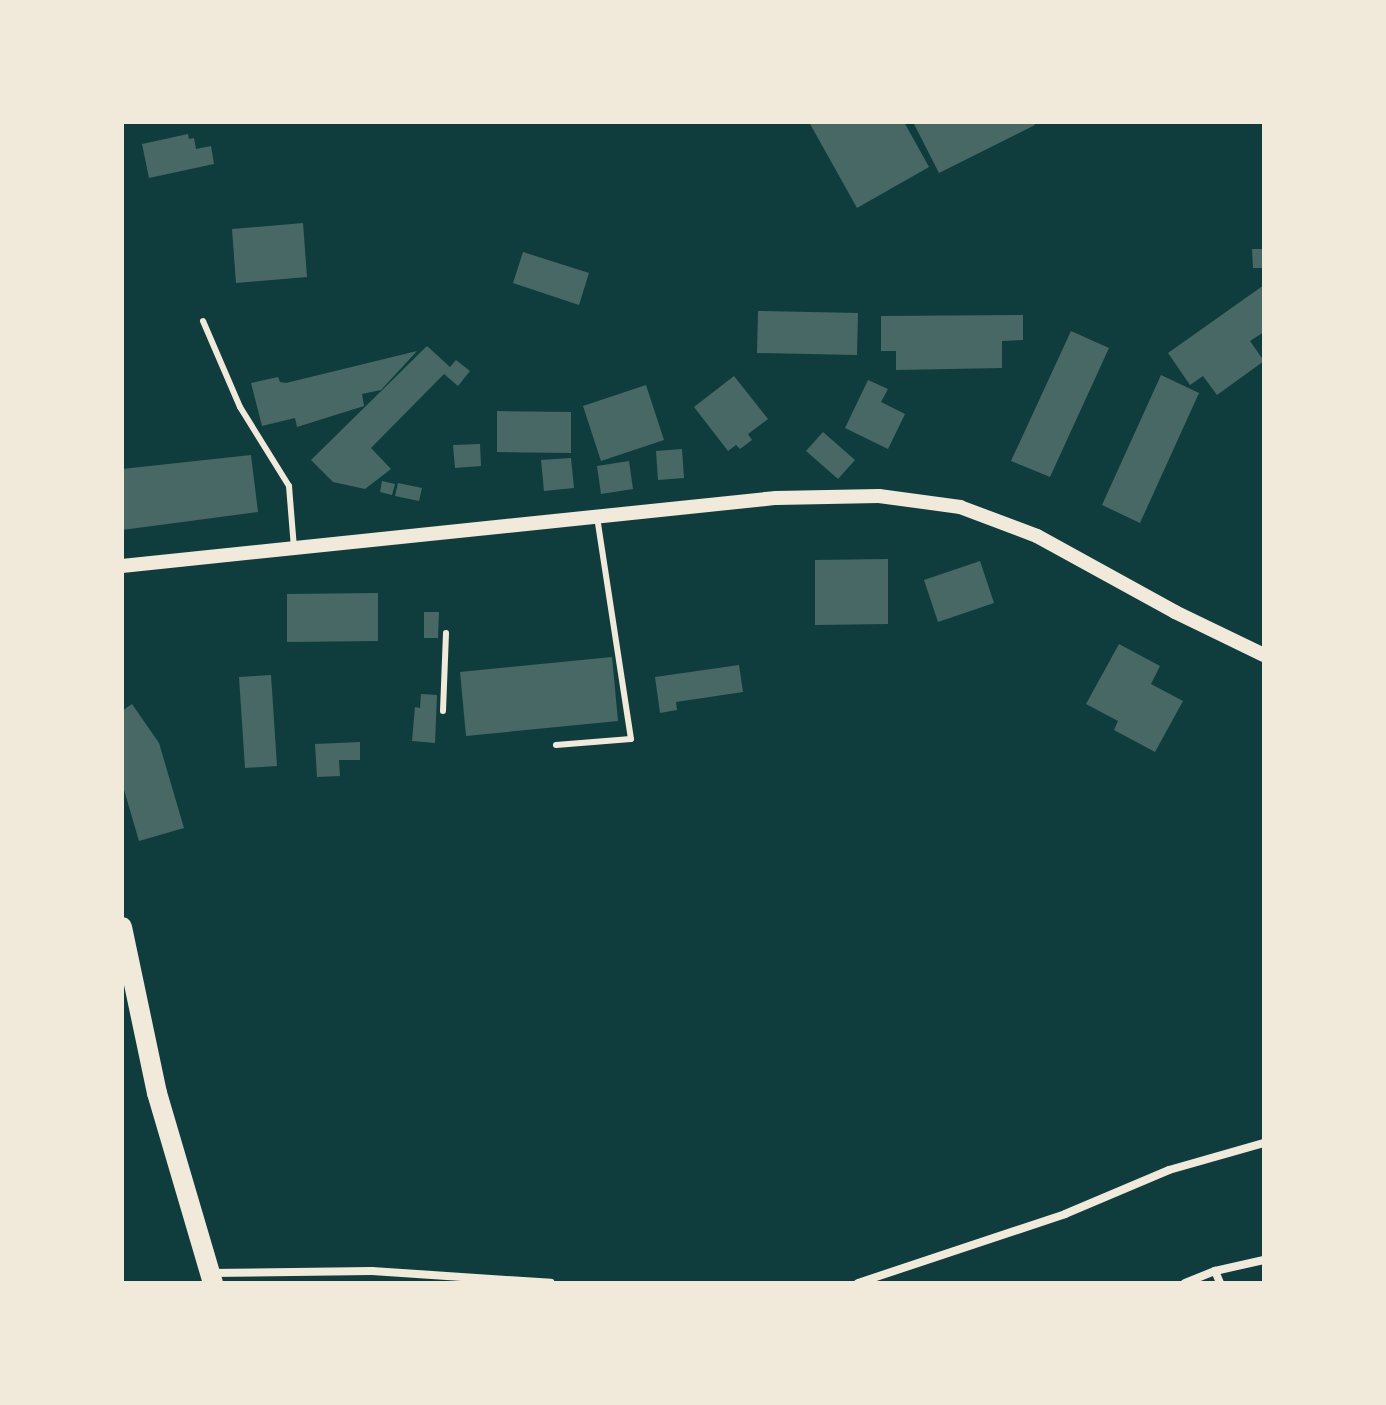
<!DOCTYPE html>
<html>
<head>
<meta charset="utf-8">
<style>
  body { margin:0 }
  #map { position:relative; width:1386px; height:1405px; overflow:hidden; background:#0f3d3e; font-family:"DejaVu Sans",sans-serif }
  div>[style] { position:absolute }
  .building>* { inset:0; background:#486865 }
  .service>* { height:6px; margin:-3px; padding:0 3px; transform-origin:3px; border-radius:3px; background:#f1e9da }
  .minor>* { height:8px; margin:-4px; padding:0 4px; transform-origin:4px; border-radius:4px; background:#f1e9da }
  .tertiary>* { height:14px; margin:-7px; padding:0 7px; transform-origin:7px; border-radius:7px; background:#f1e9da }
  .primary>* { height:20px; margin:-10px; padding:0 10px; transform-origin:10px; border-radius:10px; background:#f1e9da }
  span { translate:-50% -50%; white-space:nowrap; text-align:center; line-height:1.15; -webkit-text-stroke:6px #f1e9da; paint-order:stroke }
  .frame { position:absolute; inset:0; border:124px solid #f1e9da; pointer-events:none }
</style>
</head>
<body>
<div id="map">
  <div class="building">
    <div style="clip-path:polygon(809px 122px,904px 122px,929px 167px,857px 208px)"></div>
    <div style="clip-path:polygon(913px 122px,1034px 122px,1035px 125px,939px 173px)"></div>
    <div style="clip-path:polygon(188px 134px,189px 139px,194px 138px,196px 149px,211px 146px,214px 164px,149px 178px,142px 144px)"></div>
    <div style="clip-path:polygon(303px 223px,307px 277px,236px 283px,232px 229px)"></div>
    <div style="clip-path:polygon(1252px 249px,1264px 249px,1264px 268px,1253px 268px)"></div>
    <div style="clip-path:polygon(523px 252px,589px 273px,579px 305px,513px 283px)"></div>
    <div style="clip-path:polygon(1264px 285px,1264px 332px,1250px 341px,1264px 361px,1217px 395px,1203px 376px,1190px 385px,1168px 353px)"></div>
    <div style="clip-path:polygon(758px 311px,858px 313px,857px 355px,757px 353px)"></div>
    <div style="clip-path:polygon(1023px 315px,1023px 340px,1002px 341px,1002px 368px,896px 370px,896px 351px,881px 351px,881px 316px)"></div>
    <div style="clip-path:polygon(1071px 331px,1109px 348px,1050px 477px,1011px 461px)"></div>
    <div style="clip-path:polygon(427px 346px,450px 367px,456px 360px,470px 371px,458px 386px,444px 374px,371px 448px,391px 469px,365px 489px,333px 482px,311px 460px)"></div>
    <div style="clip-path:polygon(417px 351px,381px 390px,362px 394px,364px 406px,297px 427px,295px 418px,262px 426px,251px 383px,278px 377px,280px 382px,286px 383px)"></div>
    <div style="clip-path:polygon(1161px 375px,1199px 393px,1140px 523px,1102px 505px)"></div>
    <div style="clip-path:polygon(734px 376px,768px 419px,748px 434px,752px 440px,740px 449px,736px 445px,728px 451px,694px 407px)"></div>
    <div style="clip-path:polygon(868px 380px,888px 389px,881px 402px,905px 414px,888px 449px,845px 428px)"></div>
    <div style="clip-path:polygon(646px 385px,664px 440px,601px 461px,583px 406px)"></div>
    <div style="clip-path:polygon(497px 411px,571px 412px,571px 453px,497px 452px)"></div>
    <div style="clip-path:polygon(823px 432px,855px 460px,838px 479px,806px 451px)"></div>
    <div style="clip-path:polygon(480px 444px,481px 466px,455px 468px,453px 445px)"></div>
    <div style="clip-path:polygon(682px 449px,684px 478px,658px 480px,656px 451px)"></div>
    <div style="clip-path:polygon(251px 455px,258px 512px,122px 530px,122px 469px)"></div>
    <div style="clip-path:polygon(571px 458px,574px 488px,544px 491px,541px 460px)"></div>
    <div style="clip-path:polygon(629px 461px,633px 489px,601px 494px,597px 466px)"></div>
    <div style="clip-path:polygon(382px 481px,395px 484px,392px 495px,380px 492px)"></div>
    <div style="clip-path:polygon(398px 483px,422px 488px,419px 501px,395px 496px)"></div>
    <div style="clip-path:polygon(888px 559px,888px 624px,815px 625px,815px 560px)"></div>
    <div style="clip-path:polygon(980px 561px,994px 603px,938px 622px,924px 580px)"></div>
    <div style="clip-path:polygon(378px 593px,378px 641px,287px 642px,287px 594px)"></div>
    <div style="clip-path:polygon(424px 612px,439px 612px,438px 638px,424px 638px)"></div>
    <div style="clip-path:polygon(1119px 644px,1160px 666px,1151px 684px,1183px 701px,1155px 752px,1114px 730px,1118px 721px,1086px 704px)"></div>
    <div style="clip-path:polygon(612px 657px,618px 721px,466px 736px,460px 672px)"></div>
    <div style="clip-path:polygon(739px 665px,743px 692px,676px 702px,677px 710px,660px 713px,655px 677px)"></div>
    <div style="clip-path:polygon(271px 675px,277px 766px,245px 768px,239px 677px)"></div>
    <div style="clip-path:polygon(421px 694px,437px 695px,435px 743px,412px 741px,415px 707px,420px 708px)"></div>
    <div style="clip-path:polygon(132px 704px,159px 743px,184px 828px,139px 841px,122px 783px,122px 711px)"></div>
    <div style="clip-path:polygon(360px 742px,360px 760px,339px 760px,340px 776px,317px 777px,315px 744px)"></div>
  </div>
  <div class="service">
    <div style="left:203px;top:321px;width:94px;rotate:66.7deg"></div>
    <div style="left:240px;top:407px;width:93px;rotate:58.2deg"></div>
    <div style="left:289px;top:486px;width:62px;rotate:85.4deg"></div>
    <div style="left:443px;top:711px;width:78px;rotate:-87.8deg"></div>
    <div style="left:556px;top:745px;width:75px;rotate:-4.6deg"></div>
    <div style="left:631px;top:739px;width:226px;rotate:-98.7deg"></div>
  </div>
  <div class="minor">
    <div style="left:1215px;top:1271px;width:13px;rotate:67deg"></div>
    <div style="left:210px;top:1273px;width:162px;rotate:-0.7deg"></div>
    <div style="left:372px;top:1271px;width:179px;rotate:3.8deg"></div>
    <div style="left:858px;top:1283px;width:218px;rotate:-18.4deg"></div>
    <div style="left:1065px;top:1214px;width:113px;rotate:-22.9deg"></div>
    <div style="left:1169px;top:1170px;width:99px;rotate:-15.9deg"></div>
    <div style="left:1185px;top:1283px;width:32px;rotate:-22deg"></div>
    <div style="left:1215px;top:1271px;width:50px;rotate:-12.7deg"></div>
  </div>
  <div class="tertiary">
    <div style="left:122px;top:566px;width:658px;rotate:-5.94deg"></div>
    <div style="left:776px;top:498px;width:103px;rotate:-1.1deg"></div>
    <div style="left:879px;top:496px;width:82px;rotate:7.7deg"></div>
    <div style="left:960px;top:507px;width:82px;rotate:20.6deg"></div>
    <div style="left:1037px;top:536px;width:158px;rotate:28.8deg"></div>
    <div style="left:1175px;top:612px;width:99px;rotate:25.8deg"></div>
  </div>
  <div class="primary">
    <div style="left:122px;top:927px;width:170px;rotate:78.1deg"></div>
    <div style="left:157px;top:1093px;width:198px;rotate:73.6deg"></div>
  </div>
  <div class="frame"></div>
</div>
</body>
</html>
